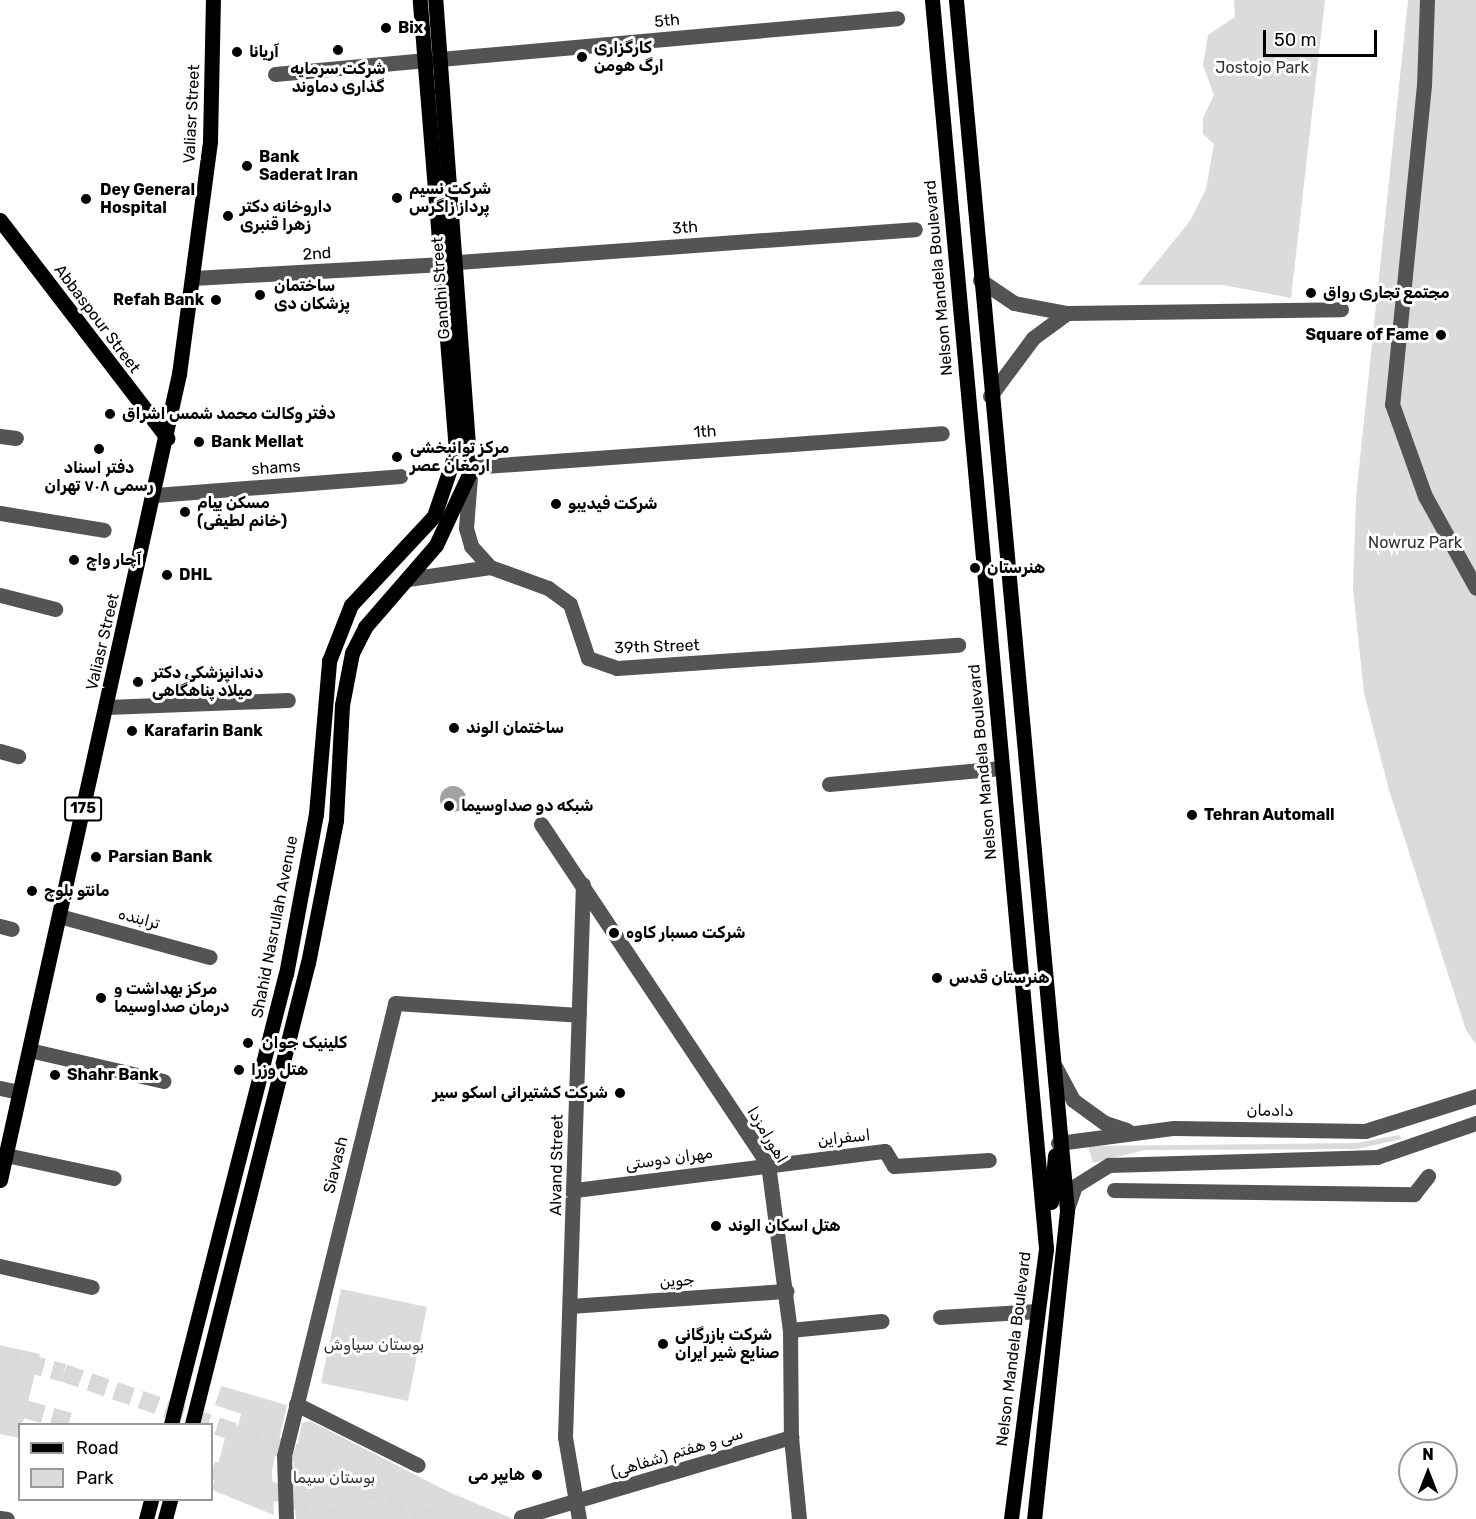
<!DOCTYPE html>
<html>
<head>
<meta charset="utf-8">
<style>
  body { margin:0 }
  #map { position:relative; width:1476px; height:1519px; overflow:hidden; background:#fff; font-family:Rubik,"Noto Sans Arabic",sans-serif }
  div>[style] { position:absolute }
  .green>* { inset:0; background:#dbdbdb }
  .water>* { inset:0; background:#a2a2a2 }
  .round { border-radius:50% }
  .highway-tunnel>* { height:18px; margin-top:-9px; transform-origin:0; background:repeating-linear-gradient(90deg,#d9d9d9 0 18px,transparent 0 27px) }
  .minor>* { height:15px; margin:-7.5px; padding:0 7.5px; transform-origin:7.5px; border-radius:7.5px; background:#545454 }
  .major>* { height:15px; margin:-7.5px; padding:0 7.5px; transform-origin:7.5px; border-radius:7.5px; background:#000 }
  .dots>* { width:16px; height:16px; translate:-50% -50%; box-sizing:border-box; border:3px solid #fff; border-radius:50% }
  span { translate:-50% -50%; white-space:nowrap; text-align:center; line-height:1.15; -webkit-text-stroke:6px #fff; paint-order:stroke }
  .shield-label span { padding:2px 4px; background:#fff; border:2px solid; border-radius:4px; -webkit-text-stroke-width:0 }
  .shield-label { font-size:15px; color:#000; font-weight:700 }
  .street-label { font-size:16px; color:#000 }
  .poi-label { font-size:16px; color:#000; font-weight:700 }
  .left { translate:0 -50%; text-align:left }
  .right { translate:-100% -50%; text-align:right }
  .park-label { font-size:16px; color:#323232 }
  .legend { position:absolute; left:18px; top:1423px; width:195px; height:78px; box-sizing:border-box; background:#fff; border:2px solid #999; margin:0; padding:8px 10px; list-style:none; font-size:18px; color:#000 }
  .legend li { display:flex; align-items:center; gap:12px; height:30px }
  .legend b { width:30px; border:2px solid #999 }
  .north { position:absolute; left:1398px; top:1441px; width:60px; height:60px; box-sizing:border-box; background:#fff; border:2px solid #999; border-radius:50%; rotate:0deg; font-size:16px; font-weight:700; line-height:24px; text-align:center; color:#000 }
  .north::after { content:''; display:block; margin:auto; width:21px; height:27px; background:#000; clip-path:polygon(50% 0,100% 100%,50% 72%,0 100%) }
  .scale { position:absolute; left:1263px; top:30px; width:114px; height:27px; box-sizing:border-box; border:3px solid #000; border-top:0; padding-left:8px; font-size:18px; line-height:21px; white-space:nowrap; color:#000; -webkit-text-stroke:4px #fff; paint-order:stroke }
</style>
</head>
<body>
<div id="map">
  <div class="green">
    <div style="clip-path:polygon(1234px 0,1325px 0,1291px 298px,1223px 285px,1138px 285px,1190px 221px,1206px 189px,1214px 144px,1203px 134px,1203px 118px,1214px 95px,1203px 65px,1208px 35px,1235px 17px)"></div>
    <div style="clip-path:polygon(1408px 0,1476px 0,1476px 1044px,1466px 1030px,1389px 790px,1364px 693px,1353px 589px,1356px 497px)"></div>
    <div style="clip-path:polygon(1399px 1135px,1402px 1139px,1357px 1149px,1145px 1150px,1093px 1163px,1088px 1146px,1356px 1143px)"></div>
    <div style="clip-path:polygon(341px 1289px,427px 1307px,408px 1401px,321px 1383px)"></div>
    <div style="clip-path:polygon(0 1345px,40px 1354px,19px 1438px,0 1434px)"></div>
    <div style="clip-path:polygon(221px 1386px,287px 1405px,272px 1470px,274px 1515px,212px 1490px,228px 1425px,238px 1426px,241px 1414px,215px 1405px)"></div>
    <div style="clip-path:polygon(310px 1421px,449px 1492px,513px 1519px,296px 1519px,291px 1477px,302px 1423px)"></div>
  </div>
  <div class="water">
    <div class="round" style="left:440px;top:786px;width:26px;height:26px"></div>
  </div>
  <div class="highway-tunnel">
    <div style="left:0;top:1356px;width:66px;rotate:14.9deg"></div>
    <div style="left:64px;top:1373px;width:269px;rotate:19.1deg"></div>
    <div style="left:318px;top:1461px;width:125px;rotate:27.6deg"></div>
    <div style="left:0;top:1402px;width:81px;rotate:15.8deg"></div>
    <div style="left:212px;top:1470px;width:86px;rotate:19.1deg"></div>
    <div style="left:293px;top:1498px;width:45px;rotate:27.7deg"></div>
  </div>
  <div class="minor">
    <div style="left:1427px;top:0;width:85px;rotate:92deg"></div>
    <div style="left:1424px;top:85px;width:321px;rotate:95.7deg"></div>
    <div style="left:1392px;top:404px;width:98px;rotate:70.3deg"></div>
    <div style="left:1425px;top:496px;width:105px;rotate:61deg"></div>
    <div style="left:440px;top:59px;width:459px;rotate:-5.1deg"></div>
    <div style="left:275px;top:74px;width:152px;rotate:-5.3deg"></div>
    <div style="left:458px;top:262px;width:458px;rotate:-4.1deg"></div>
    <div style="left:193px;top:278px;width:250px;rotate:-3.2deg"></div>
    <div style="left:980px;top:280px;width:41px;rotate:34.1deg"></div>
    <div style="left:1014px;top:303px;width:54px;rotate:10.7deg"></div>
    <div style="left:1067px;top:313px;width:274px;rotate:-0.8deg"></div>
    <div style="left:990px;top:396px;width:72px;rotate:-53.4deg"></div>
    <div style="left:1033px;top:338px;width:42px;rotate:-36.3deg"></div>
    <div style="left:0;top:436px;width:16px;rotate:7deg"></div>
    <div style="left:471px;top:467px;width:472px;rotate:-4.1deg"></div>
    <div style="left:470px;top:477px;width:51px;rotate:94.5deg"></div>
    <div style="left:466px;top:528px;width:19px;rotate:74deg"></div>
    <div style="left:471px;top:546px;width:28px;rotate:48deg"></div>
    <div style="left:155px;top:495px;width:246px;rotate:-4.4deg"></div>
    <div style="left:0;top:513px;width:105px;rotate:9.3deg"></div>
    <div style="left:408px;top:579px;width:83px;rotate:-8.3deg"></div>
    <div style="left:490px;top:567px;width:62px;rotate:19.9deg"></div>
    <div style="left:548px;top:588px;width:27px;rotate:36deg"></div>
    <div style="left:570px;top:604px;width:57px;rotate:71.6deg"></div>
    <div style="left:588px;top:658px;width:31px;rotate:19deg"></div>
    <div style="left:617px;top:668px;width:342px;rotate:-3.9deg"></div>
    <div style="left:0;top:595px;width:57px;rotate:14.3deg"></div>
    <div style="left:107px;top:707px;width:181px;rotate:-2.2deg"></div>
    <div style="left:0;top:751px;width:19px;rotate:16deg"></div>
    <div style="left:829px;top:784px;width:173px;rotate:-5.3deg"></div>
    <div style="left:541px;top:824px;width:409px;rotate:56.3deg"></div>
    <div style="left:768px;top:1164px;width:167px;rotate:82.5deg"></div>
    <div style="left:790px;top:1330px;width:107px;rotate:89.5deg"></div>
    <div style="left:791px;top:1437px;width:82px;rotate:84.4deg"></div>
    <div style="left:59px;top:916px;width:156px;rotate:15.2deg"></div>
    <div style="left:0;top:926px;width:12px;rotate:14deg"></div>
    <div style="left:29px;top:1050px;width:138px;rotate:13deg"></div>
    <div style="left:1056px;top:1068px;width:36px;rotate:62deg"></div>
    <div style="left:1073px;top:1100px;width:39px;rotate:36deg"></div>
    <div style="left:1105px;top:1123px;width:23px;rotate:18deg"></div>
    <div style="left:0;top:1088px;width:19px;rotate:12deg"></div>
    <div style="left:1058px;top:1143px;width:117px;rotate:-7.4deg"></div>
    <div style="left:1174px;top:1128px;width:191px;rotate:0.9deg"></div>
    <div style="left:1365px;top:1131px;width:116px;rotate:-17.5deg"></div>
    <div style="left:6px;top:1155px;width:110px;rotate:12deg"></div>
    <div style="left:575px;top:1190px;width:312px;rotate:-7.2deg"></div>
    <div style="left:885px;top:1151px;width:17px;rotate:59deg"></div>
    <div style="left:894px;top:1166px;width:95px;rotate:-3.6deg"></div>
    <div style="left:1114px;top:1190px;width:300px;rotate:0.8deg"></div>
    <div style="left:1414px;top:1194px;width:23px;rotate:-52deg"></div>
    <div style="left:1067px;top:1209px;width:24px;rotate:-71deg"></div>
    <div style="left:1075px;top:1186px;width:40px;rotate:-32deg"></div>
    <div style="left:1109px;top:1165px;width:268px;rotate:-1.7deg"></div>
    <div style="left:1377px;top:1157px;width:105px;rotate:-19deg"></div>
    <div style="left:0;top:1266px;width:94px;rotate:12.9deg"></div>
    <div style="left:570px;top:1306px;width:217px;rotate:-4deg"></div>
    <div style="left:940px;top:1317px;width:97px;rotate:-3.5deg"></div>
    <div style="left:790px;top:1330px;width:92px;rotate:-5.6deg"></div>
    <div style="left:296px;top:1404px;width:136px;rotate:26.6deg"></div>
    <div style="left:521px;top:1517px;width:282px;rotate:-16.5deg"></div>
    <div style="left:0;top:1518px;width:7px;rotate:8deg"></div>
    <div style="left:286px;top:1519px;width:63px;rotate:-91.8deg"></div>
    <div style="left:284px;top:1456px;width:466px;rotate:-76.2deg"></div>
    <div style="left:395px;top:1003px;width:184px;rotate:3.7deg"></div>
    <div style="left:579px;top:1519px;width:83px;rotate:-99.7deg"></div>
    <div style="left:565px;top:1437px;width:553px;rotate:-88.14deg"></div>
  </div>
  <div class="major">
    <div style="left:932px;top:0;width:1254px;rotate:84.78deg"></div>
    <div style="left:1046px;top:1249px;width:272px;rotate:97.4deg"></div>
    <div style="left:956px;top:0;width:1216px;rotate:84.76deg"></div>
    <div style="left:1067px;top:1211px;width:310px;rotate:96.1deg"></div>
    <div style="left:0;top:220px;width:275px;rotate:52.5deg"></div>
    <div style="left:0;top:1180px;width:826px;rotate:-77.48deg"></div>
    <div style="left:179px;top:374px;width:235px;rotate:-82.4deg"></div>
    <div style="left:210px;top:141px;width:141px;rotate:-88.8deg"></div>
    <div style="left:1051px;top:1202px;width:47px;rotate:-85.1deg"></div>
    <div style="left:171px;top:1424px;width:464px;rotate:-75.7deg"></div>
    <div style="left:286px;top:974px;width:163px;rotate:-79.4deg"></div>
    <div style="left:316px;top:814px;width:154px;rotate:-85.1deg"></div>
    <div style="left:329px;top:661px;width:60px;rotate:-68.6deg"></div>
    <div style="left:351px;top:605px;width:122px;rotate:-47deg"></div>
    <div style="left:434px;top:516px;width:69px;rotate:-71.3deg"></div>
    <div style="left:456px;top:451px;width:452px;rotate:-94.6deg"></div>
    <div style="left:192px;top:1424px;width:475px;rotate:-75.9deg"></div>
    <div style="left:308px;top:963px;width:146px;rotate:-78.9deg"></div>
    <div style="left:336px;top:820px;width:115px;rotate:-87deg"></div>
    <div style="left:342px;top:705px;width:53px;rotate:-79.1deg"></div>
    <div style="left:352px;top:653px;width:29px;rotate:-63deg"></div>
    <div style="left:365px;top:627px;width:108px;rotate:-49.1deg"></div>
    <div style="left:436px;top:545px;width:81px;rotate:-65deg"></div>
    <div style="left:470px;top:472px;width:473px;rotate:-94.2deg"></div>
    <div style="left:146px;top:1519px;width:20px;rotate:-75deg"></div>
    <div style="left:165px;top:1519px;width:20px;rotate:-75deg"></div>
  </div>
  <div class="dots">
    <div style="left:386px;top:28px;background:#000"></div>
    <div style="left:338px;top:50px;background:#000"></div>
    <div style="left:237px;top:52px;background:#000"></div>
    <div style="left:582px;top:57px;background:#000"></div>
    <div style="left:247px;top:166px;background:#000"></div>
    <div style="left:397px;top:198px;background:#000"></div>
    <div style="left:86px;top:199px;background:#000"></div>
    <div style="left:228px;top:216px;background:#000"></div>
    <div style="left:1311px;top:293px;background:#000"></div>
    <div style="left:260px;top:295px;background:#000"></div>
    <div style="left:216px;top:300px;background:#000"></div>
    <div style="left:1441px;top:335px;background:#000"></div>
    <div style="left:110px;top:414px;background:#000"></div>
    <div style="left:199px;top:442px;background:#000"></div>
    <div style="left:99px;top:449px;background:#000"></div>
    <div style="left:397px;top:457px;background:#000"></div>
    <div style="left:556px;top:504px;background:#000"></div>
    <div style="left:185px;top:512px;background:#000"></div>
    <div style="left:74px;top:560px;background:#000"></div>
    <div style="left:975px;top:568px;background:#000"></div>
    <div style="left:167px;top:575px;background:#000"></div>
    <div style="left:138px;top:682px;background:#000"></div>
    <div style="left:454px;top:728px;background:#000"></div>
    <div style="left:132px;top:731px;background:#000"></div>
    <div style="left:449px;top:806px;background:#000"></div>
    <div style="left:1192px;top:815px;background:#000"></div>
    <div style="left:96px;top:857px;background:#000"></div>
    <div style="left:32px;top:891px;background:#000"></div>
    <div style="left:614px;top:933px;background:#000"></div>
    <div style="left:937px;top:978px;background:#000"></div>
    <div style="left:101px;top:998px;background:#000"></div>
    <div style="left:248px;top:1043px;background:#000"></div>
    <div style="left:239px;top:1070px;background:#000"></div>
    <div style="left:55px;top:1075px;background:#000"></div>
    <div style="left:620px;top:1093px;background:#000"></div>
    <div style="left:716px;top:1226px;background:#000"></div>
    <div style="left:663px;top:1344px;background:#000"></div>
    <div style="left:537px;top:1475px;background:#000"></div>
  </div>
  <div class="shield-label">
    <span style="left:83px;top:809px">175</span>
  </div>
  <div class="street-label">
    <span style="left:667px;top:21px;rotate:-5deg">5th</span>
    <span style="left:192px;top:114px;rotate:-87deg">Valiasr Street</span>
    <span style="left:685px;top:228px;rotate:-4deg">3th</span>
    <span style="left:317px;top:254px;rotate:-4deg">2nd</span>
    <span style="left:939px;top:278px;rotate:-95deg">Nelson Mandela Boulevard</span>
    <span style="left:441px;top:288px;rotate:-94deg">Gandhi Street</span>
    <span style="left:97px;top:319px;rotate:53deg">Abbaspour Street</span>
    <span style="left:705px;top:432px;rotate:-4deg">1th</span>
    <span style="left:276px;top:468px;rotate:-4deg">shams</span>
    <span style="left:103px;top:642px;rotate:-77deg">Valiasr Street</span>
    <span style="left:657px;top:647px;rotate:-2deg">39th Street</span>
    <span style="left:983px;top:762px;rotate:-95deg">Nelson Mandela Boulevard</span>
    <span style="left:139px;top:919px;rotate:15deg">ترابنده</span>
    <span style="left:275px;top:927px;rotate:-79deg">Shahid Nasrullah Avenue</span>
    <span style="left:1270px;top:1111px;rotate:1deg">دادمان</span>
    <span style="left:767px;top:1135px;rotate:59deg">اهورامزدا</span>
    <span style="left:844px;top:1138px;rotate:-6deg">اسفراین</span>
    <span style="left:669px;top:1159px;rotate:-8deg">مهران دوستی</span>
    <span style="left:336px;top:1165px;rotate:-76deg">Siavash</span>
    <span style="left:557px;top:1165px;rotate:-89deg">Alvand Street</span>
    <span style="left:677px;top:1281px;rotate:-4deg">جوین</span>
    <span style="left:1014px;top:1349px;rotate:-83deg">Nelson Mandela Boulevard</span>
    <span style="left:677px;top:1453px;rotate:-17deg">سی و هفتم (شفاهی)</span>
  </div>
  <div class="poi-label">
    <span class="left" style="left:398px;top:28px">Bix</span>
    <span class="left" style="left:594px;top:57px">کارگزاری<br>ارگ هومن</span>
    <span class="left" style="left:249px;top:52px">آریانا</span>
    <span style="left:338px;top:78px">شركت سرمايه<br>گذاری دماوند</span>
    <span class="left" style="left:259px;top:166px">Bank<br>Saderat Iran</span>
    <span class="left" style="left:409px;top:198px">شرکت نسیم<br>پرداز زاگرس</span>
    <span class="left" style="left:100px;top:199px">Dey General<br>Hospital</span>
    <span class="left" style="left:240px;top:216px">داروخانه دکتر<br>زهرا قنبری</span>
    <span class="left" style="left:274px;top:295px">ساختمان<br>پزشکان دی</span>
    <span class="left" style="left:1323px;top:293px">مجتمع تجاری رواق</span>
    <span class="right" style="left:204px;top:300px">Refah Bank</span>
    <span class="right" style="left:1429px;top:335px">Square of Fame</span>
    <span class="left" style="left:122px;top:414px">دفتر وکالت محمد شمس اشراق</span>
    <span class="left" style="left:211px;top:442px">Bank Mellat</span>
    <span class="left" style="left:410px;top:457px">مرکز توانبخشی<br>ارمغان عصر</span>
    <span style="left:99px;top:477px">دفتر اسناد<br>رسمی ۷۰۸ تهران</span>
    <span class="left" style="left:197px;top:512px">مسکن پیام<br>(خانم لطیفی)</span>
    <span class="left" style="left:568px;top:504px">شرکت فیدیبو</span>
    <span class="left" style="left:86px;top:560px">آچار واچ</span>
    <span class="left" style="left:987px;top:568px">هنرستان</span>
    <span class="left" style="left:179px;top:575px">DHL</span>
    <span class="left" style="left:152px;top:682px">دندانپزشکی دکتر<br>میلاد پناهگاهی</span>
    <span class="left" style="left:466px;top:728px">ساختمان الوند</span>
    <span class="left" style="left:144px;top:731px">Karafarin Bank</span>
    <span class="left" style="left:461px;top:806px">شبکه دو صداوسیما</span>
    <span class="left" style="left:1204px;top:815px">Tehran Automall</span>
    <span class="left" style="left:108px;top:857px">Parsian Bank</span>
    <span class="left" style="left:44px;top:891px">مانتو بلوچ</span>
    <span class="left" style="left:626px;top:933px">شرکت مسبار کاوه</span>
    <span class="left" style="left:949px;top:978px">هنرستان قدس</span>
    <span class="left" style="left:114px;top:998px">مرکز بهداشت و<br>درمان صداوسیما</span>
    <span class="left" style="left:262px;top:1043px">کلینیک جوان</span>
    <span class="left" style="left:251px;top:1070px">هتل وزرا</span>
    <span class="left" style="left:67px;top:1075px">Shahr Bank</span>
    <span class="right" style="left:608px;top:1093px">شرکت کشتیرانی اسکو سیر</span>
    <span class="left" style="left:728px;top:1226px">هتل اسکان الوند</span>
    <span class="left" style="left:675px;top:1344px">شرکت بازرگانی<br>صنایع شیر ایران</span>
    <span class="right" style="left:525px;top:1475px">هایپر می</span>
  </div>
  <div class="park-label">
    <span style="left:1262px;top:68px">Jostojo Park</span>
    <span style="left:1415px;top:543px">Nowruz Park</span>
    <span style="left:374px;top:1345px">بوستان سیاوش</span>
    <span style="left:334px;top:1478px">بوستان سیما</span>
  </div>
  <ul class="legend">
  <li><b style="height:8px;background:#000"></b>Road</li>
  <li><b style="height:16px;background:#dbdbdb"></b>Park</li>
  </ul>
  <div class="north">N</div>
  <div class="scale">50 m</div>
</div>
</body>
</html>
